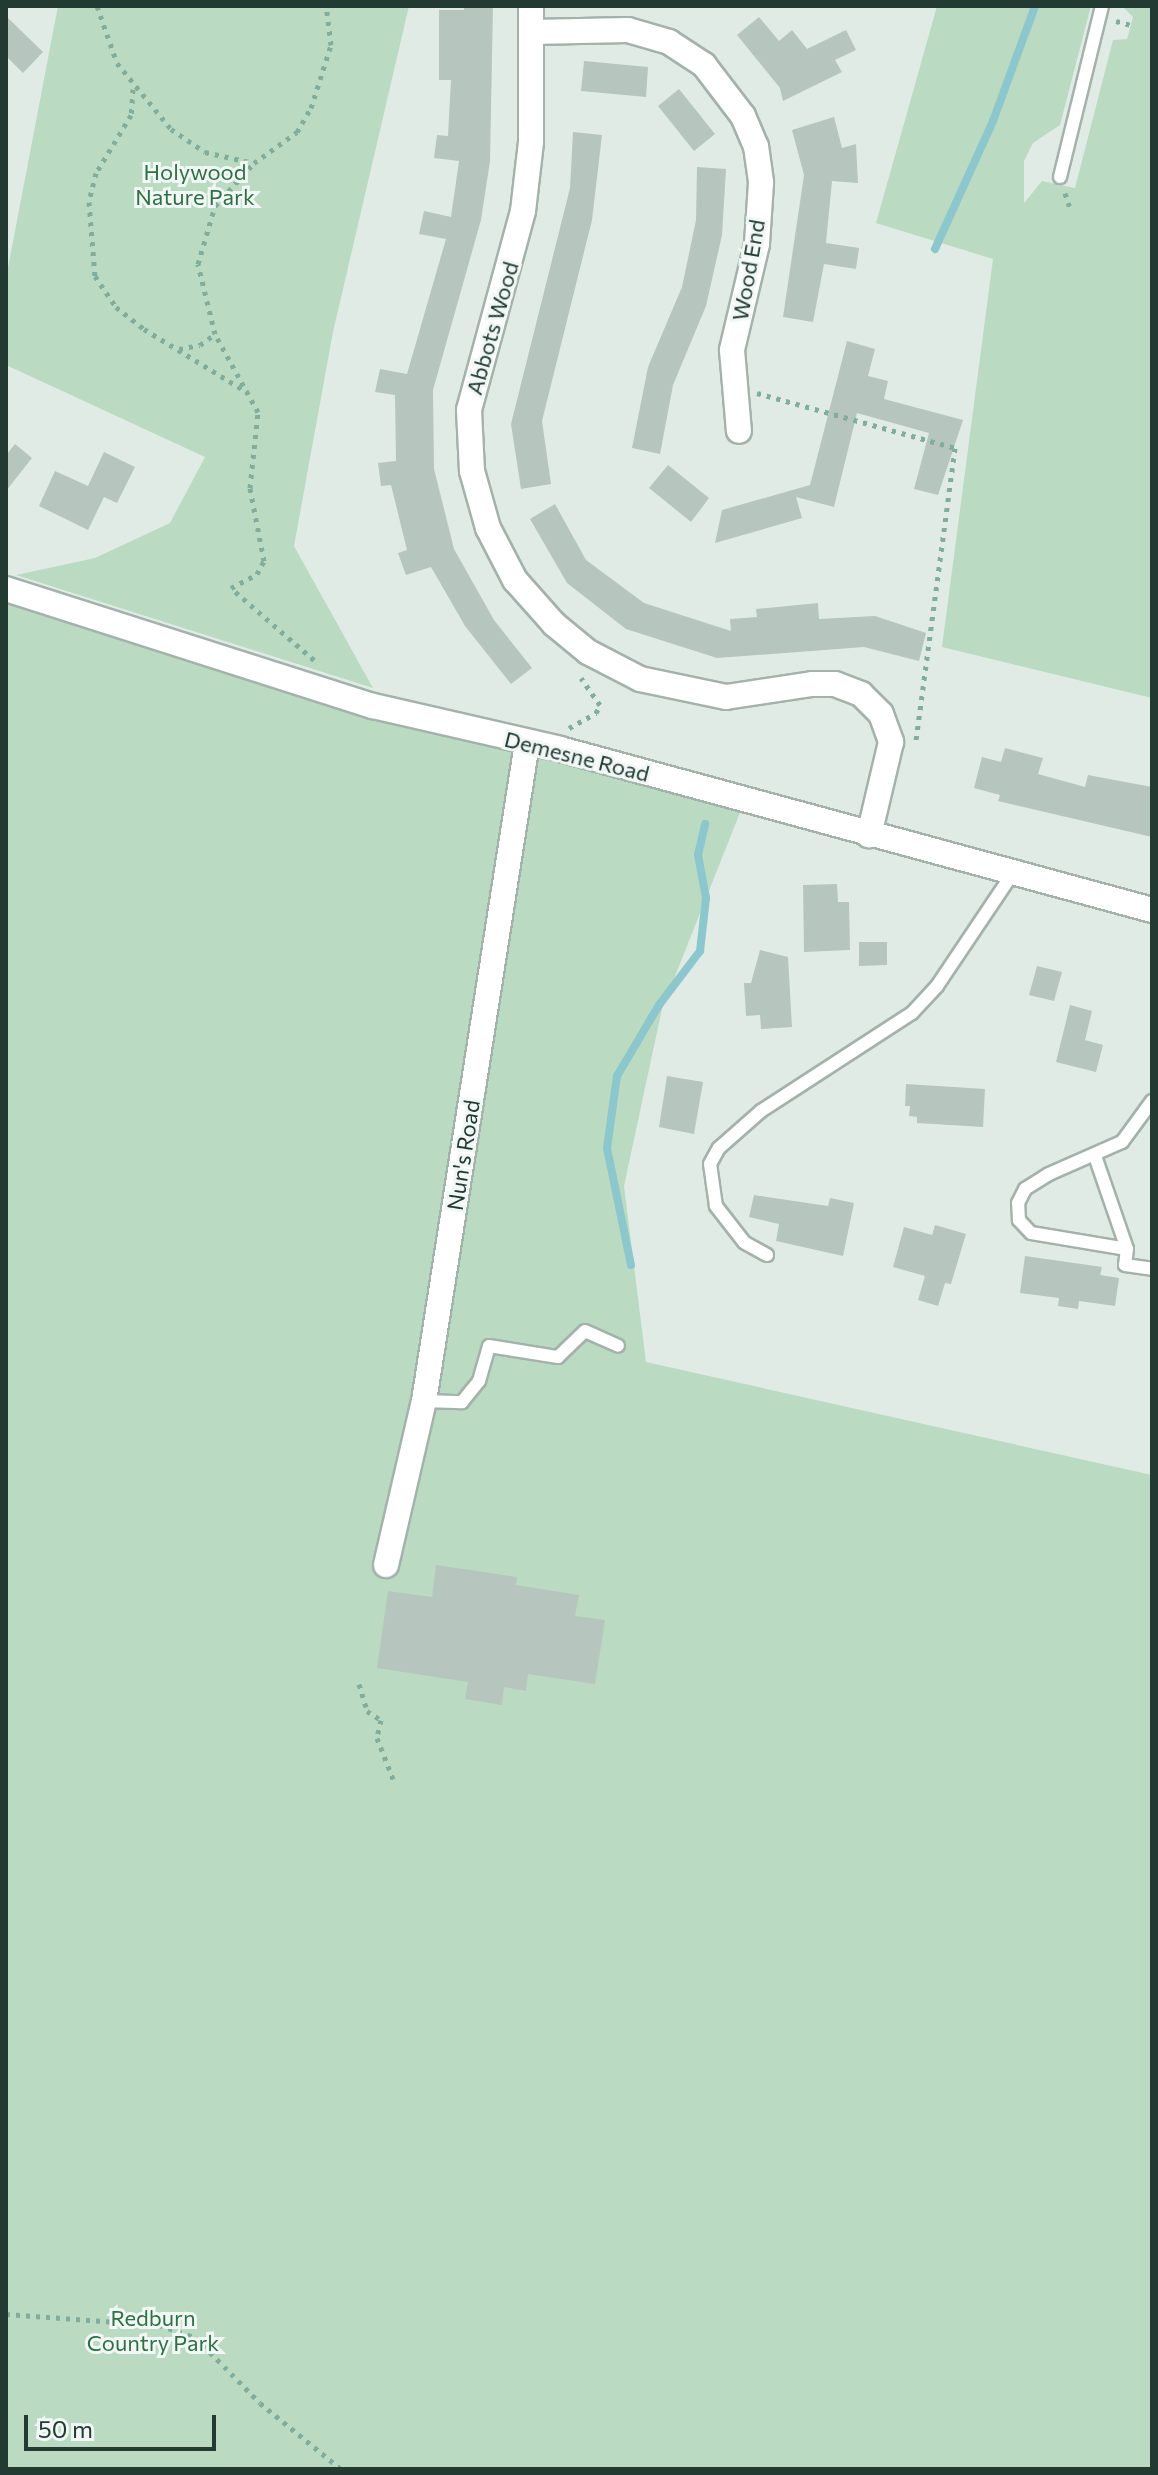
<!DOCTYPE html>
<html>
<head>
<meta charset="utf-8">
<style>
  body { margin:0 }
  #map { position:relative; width:1158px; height:2475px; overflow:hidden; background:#e1ebe6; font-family:Commissioner,sans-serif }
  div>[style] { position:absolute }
  .green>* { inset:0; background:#badbc1 }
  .stream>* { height:8px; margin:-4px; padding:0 4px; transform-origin:4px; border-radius:4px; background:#8bc7cd }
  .building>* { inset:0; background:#b6c5be }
  .path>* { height:5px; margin-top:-2.5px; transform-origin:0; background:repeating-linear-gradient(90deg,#82ad9d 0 4px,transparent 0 10px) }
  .roads { filter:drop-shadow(2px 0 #a4b2ac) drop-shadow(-2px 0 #a4b2ac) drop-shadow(0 2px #a4b2ac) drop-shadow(0 -2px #a4b2ac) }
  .service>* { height:12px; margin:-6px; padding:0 6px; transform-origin:6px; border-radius:6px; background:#fff }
  .minor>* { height:24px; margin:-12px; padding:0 12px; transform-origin:12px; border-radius:12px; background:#fff }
  .tertiary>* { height:24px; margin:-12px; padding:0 12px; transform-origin:12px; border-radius:12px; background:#fff }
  span { translate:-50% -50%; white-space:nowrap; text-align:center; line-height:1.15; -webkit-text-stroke:6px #f1f7f4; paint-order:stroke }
  .park-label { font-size:22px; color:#2e6f44 }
  .street-label { font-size:22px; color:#223a32 }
  .frame { position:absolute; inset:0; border:8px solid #223a32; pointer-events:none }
  .scale { position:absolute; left:24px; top:2415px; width:192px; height:36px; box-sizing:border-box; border:4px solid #223a32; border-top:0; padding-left:10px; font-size:24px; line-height:28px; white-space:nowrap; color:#223a32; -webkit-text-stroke:6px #f1f7f4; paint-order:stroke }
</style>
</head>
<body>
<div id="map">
  <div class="green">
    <div style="clip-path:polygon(58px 6px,409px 6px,333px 332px,294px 546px,373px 688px,16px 575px,95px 558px,170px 523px,205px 457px,6px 365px,6px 278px)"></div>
    <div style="clip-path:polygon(937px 6px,1091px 6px,1060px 125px,1033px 143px,1024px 161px,1024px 203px,1042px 181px,1075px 188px,1113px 40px,1127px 39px,1133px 17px,1122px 6px,1152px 6px,1152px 698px,942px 647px,993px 259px,876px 223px)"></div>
    <div style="clip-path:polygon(6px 589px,745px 800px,662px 1009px,624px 1186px,646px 1362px,1152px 1475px,1152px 2469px,6px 2469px)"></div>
  </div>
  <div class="stream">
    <div style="left:935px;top:249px;width:141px;rotate:-65.6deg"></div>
    <div style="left:993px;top:121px;width:122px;rotate:-69.9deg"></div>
    <div style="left:631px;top:1265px;width:119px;rotate:-101.6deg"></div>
    <div style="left:607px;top:1148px;width:73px;rotate:-82.1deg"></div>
    <div style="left:617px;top:1076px;width:82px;rotate:-59.4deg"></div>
    <div style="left:659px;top:1005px;width:68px;rotate:-52.8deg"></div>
    <div style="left:700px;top:951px;width:53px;rotate:-83.5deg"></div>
    <div style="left:706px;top:898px;width:44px;rotate:-100.5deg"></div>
    <div style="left:698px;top:855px;width:32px;rotate:-77deg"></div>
  </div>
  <div class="building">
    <div style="clip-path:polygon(464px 6px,493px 6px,490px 161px,481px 220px,433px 390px,434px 469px,454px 549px,494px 620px,532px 668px,511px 684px,465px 626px,431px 567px,406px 575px,398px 553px,407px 550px,391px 485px,381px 486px,378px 463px,396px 461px,395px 395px,375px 392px,380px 369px,407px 374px,446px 239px,419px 234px,424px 211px,451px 217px,459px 161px,434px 158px,437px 135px,448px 136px,451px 80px,439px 80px,439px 10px,464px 10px)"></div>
    <div style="clip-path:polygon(6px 16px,43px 52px,23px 73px,6px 56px)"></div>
    <div style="clip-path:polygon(759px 17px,779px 41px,792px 30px,807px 49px,846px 30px,856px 50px,835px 60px,842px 72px,783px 101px,780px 88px,737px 35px)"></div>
    <div style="clip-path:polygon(584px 61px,648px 67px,646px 97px,581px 91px)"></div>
    <div style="clip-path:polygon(679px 89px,715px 134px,694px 151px,658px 106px)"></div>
    <div style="clip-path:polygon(834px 117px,842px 148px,856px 144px,858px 183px,832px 181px,826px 243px,859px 248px,856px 269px,824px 264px,813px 322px,783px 317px,804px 175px,792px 130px)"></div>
    <div style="clip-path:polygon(573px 132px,602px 135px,592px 220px,542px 421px,551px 484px,521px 489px,511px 424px,570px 188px)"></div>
    <div style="clip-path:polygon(697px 167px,726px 169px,722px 235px,706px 306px,673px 385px,660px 454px,632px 448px,648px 367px,682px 287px,696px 220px)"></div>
    <div style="clip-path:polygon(847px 341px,875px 349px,868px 376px,888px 381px,884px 399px,963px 420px,938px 495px,914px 489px,929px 433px,857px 413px,834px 507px,796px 497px,802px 518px,715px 543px,722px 510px,810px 485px)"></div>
    <div style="clip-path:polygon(15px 444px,32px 458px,6px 491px,6px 455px)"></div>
    <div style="clip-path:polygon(104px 452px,135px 467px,117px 503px,104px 497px,88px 530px,39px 506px,55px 471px,88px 486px)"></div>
    <div style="clip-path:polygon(668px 465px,709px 498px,691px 522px,649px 488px)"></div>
    <div style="clip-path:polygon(555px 504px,586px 560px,644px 603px,731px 631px,730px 619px,757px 617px,756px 609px,818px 603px,819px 619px,875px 616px,926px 633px,919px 661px,864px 647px,717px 658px,626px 629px,567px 583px,530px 519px)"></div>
    <div style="clip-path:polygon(1005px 748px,1043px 758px,1038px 774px,1085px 787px,1088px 775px,1152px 787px,1152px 837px,998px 801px,1000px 795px,974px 788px,982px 757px,1001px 762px)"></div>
    <div style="clip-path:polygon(837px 884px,838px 902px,849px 902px,850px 950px,804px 952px,803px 885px)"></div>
    <div style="clip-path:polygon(859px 942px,887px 942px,887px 965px,859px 966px)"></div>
    <div style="clip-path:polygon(760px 950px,788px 957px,792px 1027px,761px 1029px,760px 1015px,746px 1016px,744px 983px,751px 983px)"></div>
    <div style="clip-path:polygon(1037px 966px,1062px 972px,1054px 1001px,1029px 995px)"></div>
    <div style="clip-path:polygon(1070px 1005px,1092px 1011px,1085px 1040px,1103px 1045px,1096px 1072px,1056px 1062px)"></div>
    <div style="clip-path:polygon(667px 1076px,703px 1082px,694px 1134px,659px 1127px)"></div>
    <div style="clip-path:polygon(906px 1084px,985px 1089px,983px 1127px,917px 1123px,917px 1117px,909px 1116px,910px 1106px,905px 1106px)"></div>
    <div style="clip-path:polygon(754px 1195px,828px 1206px,830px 1198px,854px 1203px,843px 1256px,776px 1241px,779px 1224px,749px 1217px)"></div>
    <div style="clip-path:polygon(935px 1225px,966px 1234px,951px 1284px,945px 1283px,938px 1306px,918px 1300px,925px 1276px,893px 1267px,904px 1227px,932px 1235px)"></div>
    <div style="clip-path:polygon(1025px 1256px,1102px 1267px,1100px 1275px,1119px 1278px,1115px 1306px,1079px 1301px,1078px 1309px,1058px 1306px,1059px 1298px,1020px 1293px)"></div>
    <div style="clip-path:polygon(436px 1565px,517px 1577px,516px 1585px,579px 1595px,575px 1616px,605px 1620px,595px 1684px,528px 1674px,526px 1691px,504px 1687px,502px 1705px,465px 1699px,468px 1682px,377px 1668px,388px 1591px,432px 1597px)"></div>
  </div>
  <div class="path">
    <div style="left:97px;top:6px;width:60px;rotate:70.7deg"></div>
    <div style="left:117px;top:63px;width:85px;rotate:50.7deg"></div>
    <div style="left:171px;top:129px;width:41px;rotate:34.1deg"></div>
    <div style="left:205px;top:152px;width:50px;rotate:12.7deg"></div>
    <div style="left:1116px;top:21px;width:16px;rotate:15deg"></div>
    <div style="left:133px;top:89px;width:26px;rotate:94deg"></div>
    <div style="left:131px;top:115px;width:68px;rotate:121.1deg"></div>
    <div style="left:96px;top:173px;width:30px;rotate:104deg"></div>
    <div style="left:89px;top:202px;width:74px;rotate:85.4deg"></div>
    <div style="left:95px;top:276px;width:37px;rotate:56deg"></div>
    <div style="left:116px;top:307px;width:36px;rotate:38deg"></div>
    <div style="left:144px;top:329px;width:121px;rotate:31.5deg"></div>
    <div style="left:1065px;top:193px;width:19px;rotate:72deg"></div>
    <div style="left:179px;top:349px;width:21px;rotate:-11deg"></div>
    <div style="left:200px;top:345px;width:19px;rotate:-36deg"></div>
    <div style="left:757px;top:393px;width:205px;rotate:15.5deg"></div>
    <div style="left:955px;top:448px;width:296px;rotate:97.6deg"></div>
    <div style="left:314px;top:660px;width:110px;rotate:-139.1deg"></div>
    <div style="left:231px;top:588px;width:30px;rotate:-28deg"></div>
    <div style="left:257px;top:574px;width:15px;rotate:-62deg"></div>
    <div style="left:264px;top:561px;width:74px;rotate:-100.9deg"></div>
    <div style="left:250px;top:488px;width:76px;rotate:-84deg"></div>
    <div style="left:258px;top:412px;width:89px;rotate:-118.9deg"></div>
    <div style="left:215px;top:334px;width:72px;rotate:-103.7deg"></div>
    <div style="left:198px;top:264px;width:60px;rotate:-73.7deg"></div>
    <div style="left:215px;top:206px;width:58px;rotate:-47.8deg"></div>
    <div style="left:254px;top:163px;width:53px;rotate:-35.8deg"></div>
    <div style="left:297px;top:132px;width:28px;rotate:-60deg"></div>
    <div style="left:311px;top:108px;width:66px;rotate:-72.4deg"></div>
    <div style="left:331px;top:45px;width:39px;rotate:-97deg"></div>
    <div style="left:569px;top:728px;width:31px;rotate:-29deg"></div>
    <div style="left:596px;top:713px;width:9px;rotate:-63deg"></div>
    <div style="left:600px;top:705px;width:33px;rotate:-125deg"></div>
    <div style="left:359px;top:1684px;width:28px;rotate:73deg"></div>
    <div style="left:367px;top:1711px;width:17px;rotate:33deg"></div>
    <div style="left:381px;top:1720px;width:18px;rotate:103deg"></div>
    <div style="left:377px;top:1738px;width:49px;rotate:68.6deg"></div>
    <div style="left:6px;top:2314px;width:153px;rotate:4.1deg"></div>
    <div style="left:159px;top:2325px;width:39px;rotate:19deg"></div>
    <div style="left:196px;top:2338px;width:91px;rotate:45.4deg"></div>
    <div style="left:260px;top:2403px;width:104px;rotate:39.2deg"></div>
  </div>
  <div class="roads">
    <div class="service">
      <div style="left:1060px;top:177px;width:176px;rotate:-76.2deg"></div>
      <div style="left:1095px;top:1156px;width:98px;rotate:71deg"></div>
      <div style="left:1127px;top:1249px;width:16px;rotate:97deg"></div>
      <div style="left:1125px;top:1265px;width:27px;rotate:8deg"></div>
      <div style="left:1127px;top:1249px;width:97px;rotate:-170.5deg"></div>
      <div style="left:1031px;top:1233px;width:18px;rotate:-133deg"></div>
      <div style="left:1019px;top:1220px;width:17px;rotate:-93deg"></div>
      <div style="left:1018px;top:1203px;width:16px;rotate:-63deg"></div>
      <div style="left:1025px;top:1189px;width:28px;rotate:-32deg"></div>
      <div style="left:1049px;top:1174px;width:80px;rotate:-23.7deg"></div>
      <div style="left:1122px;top:1142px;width:51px;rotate:-53.8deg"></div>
      <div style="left:767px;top:1255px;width:26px;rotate:-151deg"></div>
      <div style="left:744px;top:1242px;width:46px;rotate:-127.9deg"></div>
      <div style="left:716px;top:1206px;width:42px;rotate:-98.1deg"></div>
      <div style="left:710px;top:1164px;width:18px;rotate:-61deg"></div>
      <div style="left:719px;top:1148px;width:56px;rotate:-41.4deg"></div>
      <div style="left:761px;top:1111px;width:180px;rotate:-33deg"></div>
      <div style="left:912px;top:1013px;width:37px;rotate:-47deg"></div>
      <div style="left:937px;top:986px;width:136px;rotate:-56.1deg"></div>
      <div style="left:424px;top:1401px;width:38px;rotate:2deg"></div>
      <div style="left:462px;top:1402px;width:27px;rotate:-51deg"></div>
      <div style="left:479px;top:1381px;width:36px;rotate:-74deg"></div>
      <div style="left:489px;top:1346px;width:70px;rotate:9.1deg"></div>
      <div style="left:558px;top:1357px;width:37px;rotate:-44deg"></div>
      <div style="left:585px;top:1331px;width:36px;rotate:24deg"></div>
    </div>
    <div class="minor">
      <div style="left:531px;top:6px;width:136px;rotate:90deg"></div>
      <div style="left:531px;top:142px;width:69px;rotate:96.6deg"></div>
      <div style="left:523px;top:211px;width:206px;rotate:105.2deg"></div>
      <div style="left:469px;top:410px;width:61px;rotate:87.2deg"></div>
      <div style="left:472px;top:471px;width:59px;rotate:74.3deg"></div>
      <div style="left:488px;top:528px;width:59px;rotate:62.6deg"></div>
      <div style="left:515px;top:580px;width:59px;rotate:48.4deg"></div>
      <div style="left:554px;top:624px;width:44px;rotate:39.5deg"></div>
      <div style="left:588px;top:652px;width:59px;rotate:27.4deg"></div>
      <div style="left:640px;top:679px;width:88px;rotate:11.8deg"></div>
      <div style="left:726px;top:697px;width:87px;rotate:-8.6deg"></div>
      <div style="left:812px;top:684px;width:23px"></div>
      <div style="left:835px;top:684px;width:28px;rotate:21deg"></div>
      <div style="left:861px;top:694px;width:28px;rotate:45deg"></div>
      <div style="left:881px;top:714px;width:30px;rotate:70deg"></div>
      <div style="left:891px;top:742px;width:96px;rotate:103.3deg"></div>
      <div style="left:532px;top:32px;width:96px;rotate:-1.2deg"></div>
      <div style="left:628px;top:30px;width:43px;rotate:16.3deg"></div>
      <div style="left:669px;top:42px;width:42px;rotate:33.3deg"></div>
      <div style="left:704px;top:65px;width:64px;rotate:52.6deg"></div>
      <div style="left:743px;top:116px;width:33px;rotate:67deg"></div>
      <div style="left:756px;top:146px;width:37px;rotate:82deg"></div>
      <div style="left:761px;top:183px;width:61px;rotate:93.8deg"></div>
      <div style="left:757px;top:244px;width:109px;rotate:103.3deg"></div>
      <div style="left:732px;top:350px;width:81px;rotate:85.1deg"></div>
      <div style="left:386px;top:1565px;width:168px;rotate:-77deg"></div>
      <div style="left:424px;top:1401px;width:666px;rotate:-81.1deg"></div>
    </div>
    <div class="tertiary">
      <div style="left:6px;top:589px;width:385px;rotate:17.7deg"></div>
      <div style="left:373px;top:706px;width:192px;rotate:12.9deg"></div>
      <div style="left:560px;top:749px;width:614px;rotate:15.21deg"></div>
    </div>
  </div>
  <div class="park-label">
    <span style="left:195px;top:184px">Holywood<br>Nature Park</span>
    <span style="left:153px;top:2330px">Redburn<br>Country Park</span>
  </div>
  <div class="street-label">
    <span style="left:748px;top:270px;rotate:-80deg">Wood End</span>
    <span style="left:492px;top:328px;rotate:-74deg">Abbots Wood</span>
    <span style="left:577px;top:756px;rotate:14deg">Demesne Road</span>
    <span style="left:463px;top:1155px;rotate:-81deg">Nun's Road</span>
  </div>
  <div class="frame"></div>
  <div class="scale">50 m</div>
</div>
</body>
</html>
